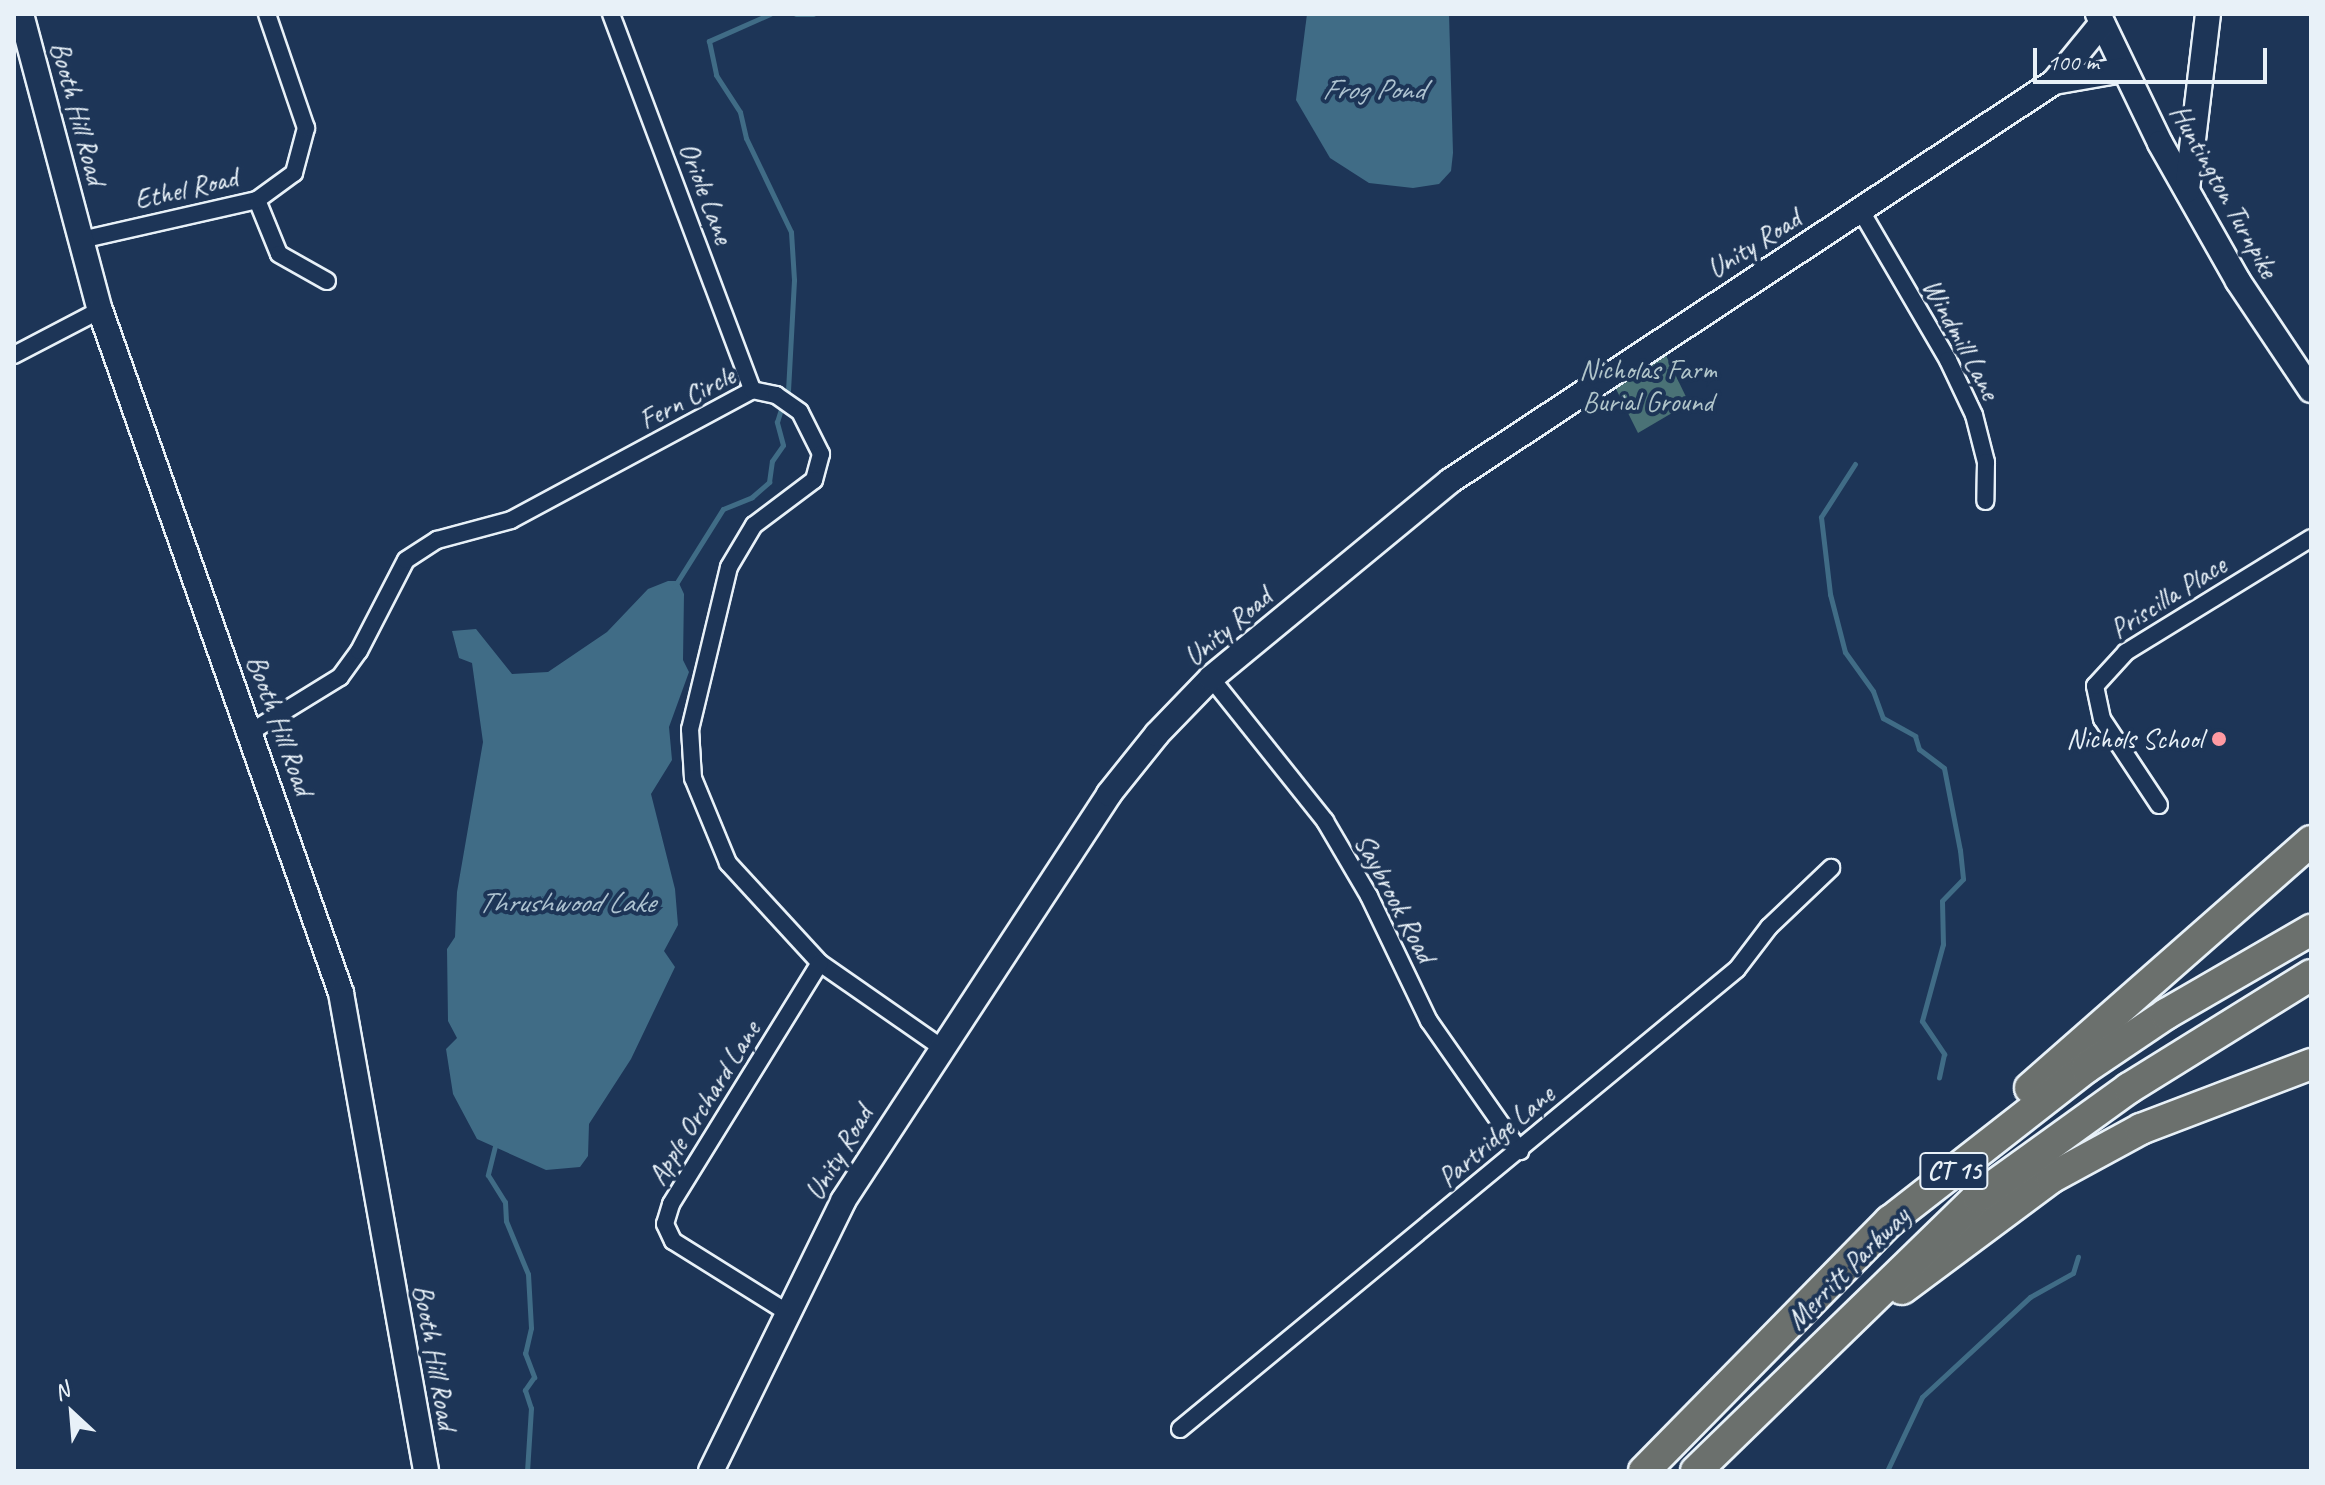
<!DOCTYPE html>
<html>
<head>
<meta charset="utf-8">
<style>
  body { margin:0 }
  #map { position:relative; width:2325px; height:1485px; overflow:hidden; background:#1d3557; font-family:Caveat,sans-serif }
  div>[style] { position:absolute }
  .green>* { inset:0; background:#4a7276 }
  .water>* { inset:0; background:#406c86 }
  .stream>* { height:5px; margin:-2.5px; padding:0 2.5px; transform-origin:2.5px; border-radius:2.5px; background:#406c86 }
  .roads { filter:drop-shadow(2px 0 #e8f1f8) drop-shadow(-2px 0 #e8f1f8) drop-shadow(0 2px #e8f1f8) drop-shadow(0 -2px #e8f1f8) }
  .street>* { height:16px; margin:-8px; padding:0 8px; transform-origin:8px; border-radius:8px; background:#1d3557 }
  .secondary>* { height:24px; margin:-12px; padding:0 12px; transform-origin:12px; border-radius:12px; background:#1d3557 }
  .highway>* { height:30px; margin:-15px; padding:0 15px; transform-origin:15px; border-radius:15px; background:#6b706d }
  .dots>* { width:22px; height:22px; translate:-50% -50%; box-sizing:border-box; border:4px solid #1d3557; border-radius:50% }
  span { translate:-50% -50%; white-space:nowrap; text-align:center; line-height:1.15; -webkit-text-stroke:8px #1d3557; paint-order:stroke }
  .shield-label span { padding:2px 6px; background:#1d3557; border:2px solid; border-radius:6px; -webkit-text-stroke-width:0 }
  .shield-label { font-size:26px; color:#e8f1f8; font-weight:700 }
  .street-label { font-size:28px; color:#e8f1f8 }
  .park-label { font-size:28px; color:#b1c5ca }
  .poi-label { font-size:28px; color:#e8f1f8 }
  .right { translate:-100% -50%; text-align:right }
  .water-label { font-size:30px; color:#adc2d0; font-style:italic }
  .frame { position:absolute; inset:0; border:16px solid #e8f1f8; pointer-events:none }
  .north { position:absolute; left:32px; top:1373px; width:80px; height:80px; -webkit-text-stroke:6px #1d3557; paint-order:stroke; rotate:334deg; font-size:22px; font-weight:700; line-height:32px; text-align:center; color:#e8f1f8 }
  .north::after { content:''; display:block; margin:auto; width:28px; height:36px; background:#e8f1f8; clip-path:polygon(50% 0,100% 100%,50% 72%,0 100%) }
  .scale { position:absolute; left:2033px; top:48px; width:234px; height:36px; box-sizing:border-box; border:4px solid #e8f1f8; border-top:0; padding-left:10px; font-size:24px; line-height:28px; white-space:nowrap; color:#e8f1f8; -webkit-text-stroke:6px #1d3557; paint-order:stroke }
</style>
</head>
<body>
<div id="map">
  <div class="green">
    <div style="clip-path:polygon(1658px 339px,1689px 403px,1638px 433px,1607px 371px)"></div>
  </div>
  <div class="water">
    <div style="clip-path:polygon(1307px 14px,1449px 14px,1453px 153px,1451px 171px,1439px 184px,1413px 188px,1369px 183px,1330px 158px,1296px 100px)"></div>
    <div style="clip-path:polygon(668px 581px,678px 581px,684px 594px,683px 660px,689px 672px,669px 727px,672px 760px,651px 794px,675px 889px,678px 925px,664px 951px,675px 967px,631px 1059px,589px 1124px,588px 1156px,580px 1167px,546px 1170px,477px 1139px,453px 1094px,446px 1049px,457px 1038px,448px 1021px,447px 949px,455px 937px,457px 892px,483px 742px,472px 663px,459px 658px,452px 631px,476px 629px,512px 674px,548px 672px,607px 632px,648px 589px)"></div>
  </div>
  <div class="stream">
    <div style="left:770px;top:14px;width:67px;rotate:156.1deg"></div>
    <div style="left:709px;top:41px;width:35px;rotate:78deg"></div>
    <div style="left:716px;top:75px;width:44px;rotate:57deg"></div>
    <div style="left:740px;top:112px;width:27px;rotate:77deg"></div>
    <div style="left:746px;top:138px;width:104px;rotate:64.4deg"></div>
    <div style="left:791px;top:232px;width:48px;rotate:86.4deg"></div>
    <div style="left:794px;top:280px;width:111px;rotate:93.1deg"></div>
    <div style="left:796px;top:14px;width:17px"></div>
    <div style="left:1855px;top:464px;width:63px;rotate:122.7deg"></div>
    <div style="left:1821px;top:517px;width:78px;rotate:83.3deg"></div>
    <div style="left:1830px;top:594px;width:60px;rotate:75.5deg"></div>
    <div style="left:1845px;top:652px;width:48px;rotate:54.3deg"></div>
    <div style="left:1873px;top:691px;width:29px;rotate:70deg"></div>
    <div style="left:1883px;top:718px;width:37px;rotate:29deg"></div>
    <div style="left:1915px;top:736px;width:14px;rotate:73deg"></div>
    <div style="left:1919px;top:749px;width:31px;rotate:37deg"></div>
    <div style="left:1944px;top:768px;width:84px;rotate:79deg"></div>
    <div style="left:1960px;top:850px;width:29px;rotate:84deg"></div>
    <div style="left:1963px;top:879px;width:30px;rotate:134deg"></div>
    <div style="left:1942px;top:901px;width:43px;rotate:88.7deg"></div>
    <div style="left:1943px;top:944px;width:80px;rotate:105.3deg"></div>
    <div style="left:1922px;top:1021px;width:40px;rotate:56deg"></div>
    <div style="left:1944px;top:1054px;width:24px;rotate:102deg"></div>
    <div style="left:674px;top:587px;width:92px;rotate:-57.9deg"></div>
    <div style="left:723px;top:509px;width:31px;rotate:-22deg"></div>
    <div style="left:752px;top:497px;width:23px;rotate:-41deg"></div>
    <div style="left:769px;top:482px;width:21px;rotate:-82deg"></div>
    <div style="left:772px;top:461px;width:19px;rotate:-55deg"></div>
    <div style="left:783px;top:445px;width:24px;rotate:-105deg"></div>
    <div style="left:777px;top:422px;width:14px;rotate:-73deg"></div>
    <div style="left:496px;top:1142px;width:34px;rotate:104deg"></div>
    <div style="left:488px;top:1175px;width:32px;rotate:58deg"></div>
    <div style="left:505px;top:1202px;width:19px;rotate:87deg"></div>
    <div style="left:506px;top:1221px;width:57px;rotate:67.5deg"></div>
    <div style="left:528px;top:1274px;width:54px;rotate:86.8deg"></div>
    <div style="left:531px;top:1328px;width:26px;rotate:103deg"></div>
    <div style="left:525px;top:1353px;width:26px;rotate:69deg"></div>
    <div style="left:534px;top:1377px;width:16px;rotate:125deg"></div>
    <div style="left:525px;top:1390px;width:19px;rotate:72deg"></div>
    <div style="left:531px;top:1408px;width:63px;rotate:93.6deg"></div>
    <div style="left:1887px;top:1471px;width:82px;rotate:-64.7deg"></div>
    <div style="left:1922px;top:1397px;width:147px;rotate:-42.8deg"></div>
    <div style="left:2030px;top:1297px;width:49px;rotate:-29.2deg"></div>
    <div style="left:2073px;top:1273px;width:17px;rotate:-73deg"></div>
  </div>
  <div class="roads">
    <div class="street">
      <div style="left:611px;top:14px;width:402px;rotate:69.4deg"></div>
      <div style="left:257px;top:200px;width:58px;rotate:67.8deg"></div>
      <div style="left:279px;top:254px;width:55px;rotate:29.4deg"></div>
      <div style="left:1861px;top:211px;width:173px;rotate:59.7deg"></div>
      <div style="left:1948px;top:360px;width:61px;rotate:64.7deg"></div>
      <div style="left:1974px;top:415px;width:49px;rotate:75.7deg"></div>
      <div style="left:1986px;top:462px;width:39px;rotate:91deg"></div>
      <div style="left:81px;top:240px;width:180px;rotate:-12.8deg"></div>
      <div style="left:257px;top:200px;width:46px;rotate:-36.1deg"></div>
      <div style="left:294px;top:173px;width:47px;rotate:-75.1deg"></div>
      <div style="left:306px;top:128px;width:120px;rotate:-108.9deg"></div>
      <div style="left:14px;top:355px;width:97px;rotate:-27.6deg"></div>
      <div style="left:1211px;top:678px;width:183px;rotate:51.4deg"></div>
      <div style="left:1325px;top:821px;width:87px;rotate:59.6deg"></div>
      <div style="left:1369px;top:896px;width:139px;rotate:64.4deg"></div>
      <div style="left:1429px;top:1021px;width:159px;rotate:55deg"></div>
      <div style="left:249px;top:733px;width:107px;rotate:-31.6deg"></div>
      <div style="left:340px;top:677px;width:32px;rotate:-54deg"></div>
      <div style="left:359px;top:651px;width:102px;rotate:-62.7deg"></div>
      <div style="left:406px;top:560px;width:37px;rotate:-33deg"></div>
      <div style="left:437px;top:540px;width:77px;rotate:-15.1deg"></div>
      <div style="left:511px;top:520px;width:274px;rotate:-28.3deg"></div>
      <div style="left:752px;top:390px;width:25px;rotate:12deg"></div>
      <div style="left:776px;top:395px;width:29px;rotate:35deg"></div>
      <div style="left:800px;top:412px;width:47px;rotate:63.4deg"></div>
      <div style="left:821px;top:454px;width:27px;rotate:105deg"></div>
      <div style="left:814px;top:480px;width:75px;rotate:143.1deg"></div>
      <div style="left:754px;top:525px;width:49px;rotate:120.8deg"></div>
      <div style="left:729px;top:567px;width:167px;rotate:103.5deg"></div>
      <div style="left:690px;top:729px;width:49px;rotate:86.5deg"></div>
      <div style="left:693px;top:778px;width:92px;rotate:67.6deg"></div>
      <div style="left:728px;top:863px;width:136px;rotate:47.4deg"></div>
      <div style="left:820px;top:963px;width:147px;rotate:34.8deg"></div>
      <div style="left:2159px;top:805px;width:103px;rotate:-123.5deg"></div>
      <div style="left:2102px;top:719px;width:34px;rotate:-102deg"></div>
      <div style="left:2095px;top:686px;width:46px;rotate:-47.6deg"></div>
      <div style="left:2126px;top:652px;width:217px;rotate:-31.6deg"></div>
      <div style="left:785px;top:1311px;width:132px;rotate:-148deg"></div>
      <div style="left:673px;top:1241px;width:19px;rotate:-115deg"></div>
      <div style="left:665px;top:1224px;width:21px;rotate:-73deg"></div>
      <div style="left:671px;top:1204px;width:283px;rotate:-58.3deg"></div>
      <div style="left:1180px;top:1429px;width:722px;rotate:-39.55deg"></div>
      <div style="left:1737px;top:969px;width:53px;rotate:-52.7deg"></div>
      <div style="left:1769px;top:927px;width:86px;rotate:-43.6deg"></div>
    </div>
    <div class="secondary">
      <div style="left:21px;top:14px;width:306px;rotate:75.1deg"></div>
      <div style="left:100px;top:310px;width:724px;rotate:70.56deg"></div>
      <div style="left:341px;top:993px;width:485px;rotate:79.9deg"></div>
      <div style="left:2098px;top:14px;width:143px;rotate:64.3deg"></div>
      <div style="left:2160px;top:143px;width:159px;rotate:60.5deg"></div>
      <div style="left:2238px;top:281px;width:131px;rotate:56.2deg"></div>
      <div style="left:2054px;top:82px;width:70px;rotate:-9.9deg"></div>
      <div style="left:2187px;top:190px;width:177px;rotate:-83.2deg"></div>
      <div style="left:711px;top:1471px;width:301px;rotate:-63.9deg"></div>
      <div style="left:843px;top:1201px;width:486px;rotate:-56.8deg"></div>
      <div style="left:1109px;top:794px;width:77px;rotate:-51.3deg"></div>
      <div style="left:1157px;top:734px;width:78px;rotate:-46deg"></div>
      <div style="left:1211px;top:678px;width:310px;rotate:-39.5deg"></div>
      <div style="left:1450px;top:481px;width:724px;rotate:-33.45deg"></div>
      <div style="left:2054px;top:82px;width:76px;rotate:-50.9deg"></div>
    </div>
    <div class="highway">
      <div style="left:2030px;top:1088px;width:374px;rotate:-41.3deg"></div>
      <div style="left:1902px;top:1289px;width:186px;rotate:-36.7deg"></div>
      <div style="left:2051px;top:1178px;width:102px;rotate:-28.6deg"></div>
      <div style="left:2141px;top:1129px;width:182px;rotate:-20.9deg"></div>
      <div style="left:1644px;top:1471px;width:351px;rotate:-45.5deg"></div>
      <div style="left:1890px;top:1221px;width:249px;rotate:-38deg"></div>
      <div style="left:2086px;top:1068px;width:97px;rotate:-34deg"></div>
      <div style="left:2166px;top:1014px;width:168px;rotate:-30.1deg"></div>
      <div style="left:1696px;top:1471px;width:393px;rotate:-44.2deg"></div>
      <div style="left:1978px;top:1197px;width:186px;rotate:-35.8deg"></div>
      <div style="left:2129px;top:1088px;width:214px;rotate:-31.8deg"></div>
    </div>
  </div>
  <div class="dots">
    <div style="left:2219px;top:739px;background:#ff9aa2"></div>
  </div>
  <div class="shield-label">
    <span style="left:1954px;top:1171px">CT 15</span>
  </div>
  <div class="street-label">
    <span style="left:78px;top:113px;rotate:75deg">Booth Hill Road</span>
    <span style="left:186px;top:189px;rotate:-13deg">Ethel Road</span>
    <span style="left:2224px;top:191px;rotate:61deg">Huntington Turnpike</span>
    <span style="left:706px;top:193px;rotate:69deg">Oriole Lane</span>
    <span style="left:1754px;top:244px;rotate:-32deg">Unity Road</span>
    <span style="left:1961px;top:339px;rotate:62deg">Windmill Lane</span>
    <span style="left:687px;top:398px;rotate:-28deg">Fern Circle</span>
    <span style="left:2168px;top:597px;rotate:-32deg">Priscilla Place</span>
    <span style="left:1228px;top:627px;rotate:-40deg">Unity Road</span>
    <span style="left:280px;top:725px;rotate:70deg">Booth Hill Road</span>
    <span style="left:1395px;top:898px;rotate:62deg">Saybrook Road</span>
    <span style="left:704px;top:1103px;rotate:-58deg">Apple Orchard Lane</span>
    <span style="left:1496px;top:1136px;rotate:-40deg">Partridge Lane</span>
    <span style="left:839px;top:1153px;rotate:-59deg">Unity Road</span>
    <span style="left:1848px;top:1268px;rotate:-45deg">Merritt Parkway</span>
    <span style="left:435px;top:1357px;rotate:80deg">Booth Hill Road</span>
  </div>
  <div class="park-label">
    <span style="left:1648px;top:386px">Nicholas Farm<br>Burial Ground</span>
  </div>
  <div class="poi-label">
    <span class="right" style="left:2203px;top:739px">Nichols School</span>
  </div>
  <div class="water-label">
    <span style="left:1373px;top:89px">Frog Pond</span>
    <span style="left:566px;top:902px">Thrushwood Lake</span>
  </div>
  <div class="frame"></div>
  <div class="north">N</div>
  <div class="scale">100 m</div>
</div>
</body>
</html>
